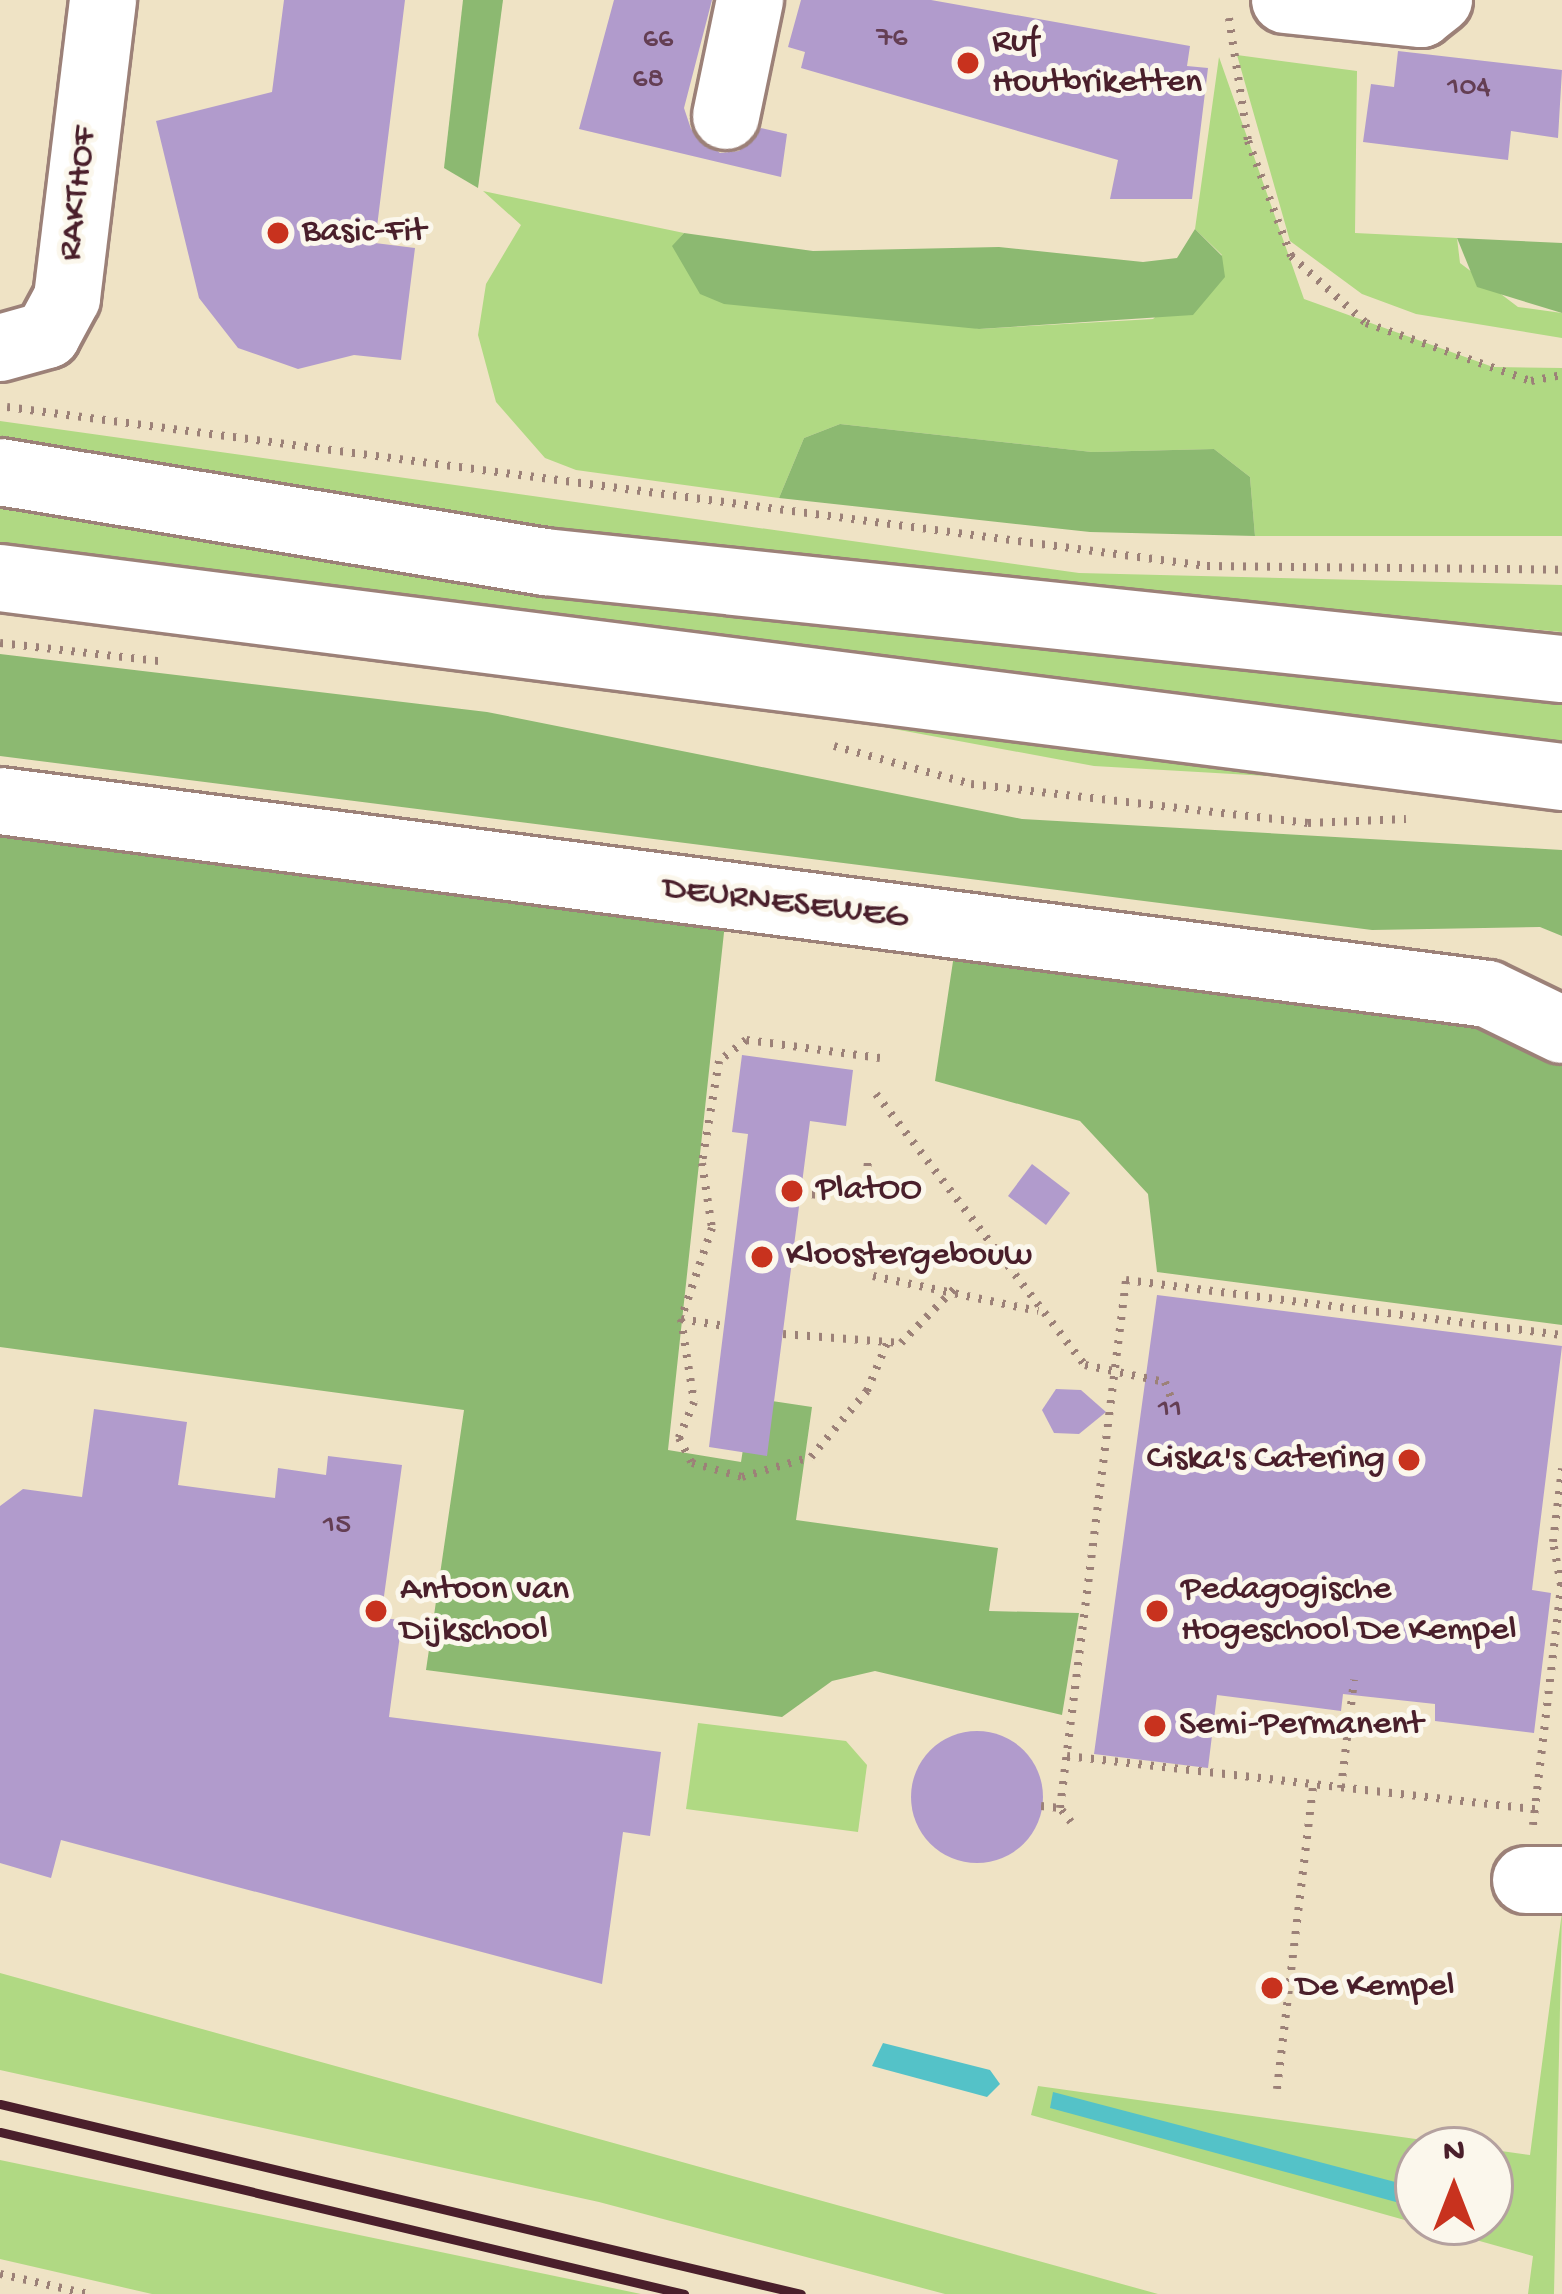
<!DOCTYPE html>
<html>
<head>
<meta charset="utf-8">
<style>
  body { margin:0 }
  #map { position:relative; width:1562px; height:2294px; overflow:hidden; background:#efe3c5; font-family:"Gochi Hand",sans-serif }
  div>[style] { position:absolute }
  .green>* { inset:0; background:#b0d983 }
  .forest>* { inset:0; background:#8cb971 }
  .water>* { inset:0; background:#54c2c8 }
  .building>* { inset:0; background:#b19bcc }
  .round { border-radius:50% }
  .path>* { height:8px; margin-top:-4px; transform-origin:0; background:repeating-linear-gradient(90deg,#9c8178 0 3px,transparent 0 12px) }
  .roads { filter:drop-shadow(3px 0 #9c8178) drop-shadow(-3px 0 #9c8178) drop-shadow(0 3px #9c8178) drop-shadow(0 -3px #9c8178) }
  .minor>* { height:66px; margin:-33px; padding:0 33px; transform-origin:33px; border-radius:33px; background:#fff }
  .major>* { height:66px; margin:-33px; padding:0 33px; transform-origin:33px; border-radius:33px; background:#fff }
  .rail>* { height:9px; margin:-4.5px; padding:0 4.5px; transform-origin:4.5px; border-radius:4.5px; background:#4a1f2b }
  .dots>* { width:33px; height:33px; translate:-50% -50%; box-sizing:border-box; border:6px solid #fbf7ec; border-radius:50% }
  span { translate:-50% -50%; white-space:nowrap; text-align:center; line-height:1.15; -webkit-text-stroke:10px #fbf7ec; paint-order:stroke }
  .number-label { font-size:30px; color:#643e53 }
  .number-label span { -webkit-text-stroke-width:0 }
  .poi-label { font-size:36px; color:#4a1f2b }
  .left { translate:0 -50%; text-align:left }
  .right { translate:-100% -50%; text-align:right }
  .street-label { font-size:36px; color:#4a1f2b }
  .north { position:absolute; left:1394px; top:2126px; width:120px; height:120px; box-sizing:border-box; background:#fbf7ec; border:3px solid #b4a19f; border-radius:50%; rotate:0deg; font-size:33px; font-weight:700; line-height:48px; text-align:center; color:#4a1f2b }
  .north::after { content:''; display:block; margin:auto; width:42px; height:54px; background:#c8321e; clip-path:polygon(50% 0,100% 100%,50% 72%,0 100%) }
</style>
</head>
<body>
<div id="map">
  <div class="green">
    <div style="clip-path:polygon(1237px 55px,1357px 71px,1355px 233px,1457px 238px,1460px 263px,1518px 307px,1562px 313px,1562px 338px,1416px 314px,1362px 294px,1290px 241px)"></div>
    <div style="clip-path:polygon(1219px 57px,1304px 299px,1493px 367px,1562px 368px,1562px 536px,1255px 536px,1250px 477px,1214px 449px,1092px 452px,840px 424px,804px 438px,779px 498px,576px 470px,545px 458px,496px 402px,478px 335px,486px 284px,521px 225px,483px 191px,684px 233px,673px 246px,979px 329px,1153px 319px,1222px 255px,1195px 229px)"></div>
    <div style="clip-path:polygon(0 421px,1079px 573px,1562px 585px,1562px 632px,768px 561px,0 446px)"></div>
    <div style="clip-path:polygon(0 497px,1562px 689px,1562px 747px,0 554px)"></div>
    <div style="clip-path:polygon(710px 695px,1403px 784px,1094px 766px)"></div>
    <div style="clip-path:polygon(698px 1723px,846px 1741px,867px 1765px,858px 1832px,686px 1809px)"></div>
    <div style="clip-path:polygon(evenodd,1562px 1912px,1554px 2294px,1528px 2294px,1533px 2256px,1031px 2115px,1038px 2086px,1530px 2155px,1562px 1912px,1418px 2150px,1490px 2150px,1490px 2222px,1418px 2222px,1418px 2150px)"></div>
    <div style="clip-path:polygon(0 1973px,1158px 2294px,945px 2294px,599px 2202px,0 2070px)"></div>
    <div style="clip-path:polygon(0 2160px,641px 2294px,152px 2294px,0 2259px)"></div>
  </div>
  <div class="forest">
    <div style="clip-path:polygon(463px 0,503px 0,478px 188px,444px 168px)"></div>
    <div style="clip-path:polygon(1195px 229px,1222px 256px,1225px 277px,1193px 315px,979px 329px,724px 304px,700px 294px,672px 246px,684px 233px,813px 251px,999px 247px,1143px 262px,1177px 258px)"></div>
    <div style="clip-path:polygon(1457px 238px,1562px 243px,1562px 313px,1477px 287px)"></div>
    <div style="clip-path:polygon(840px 424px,1092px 452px,1214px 449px,1250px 477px,1255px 536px,1090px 532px,779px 498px,804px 438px)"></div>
    <div style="clip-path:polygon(0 654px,487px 712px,1022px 819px,1562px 850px,1562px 936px,1540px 927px,1372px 930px,0 756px)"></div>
    <div style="clip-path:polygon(0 815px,726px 914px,668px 1450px,741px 1462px,751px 1398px,812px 1407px,796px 1520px,998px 1548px,989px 1611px,1079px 1613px,1062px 1715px,875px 1671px,832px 1681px,782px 1717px,426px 1670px,464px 1410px,0 1347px)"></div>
    <div style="clip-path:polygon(955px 948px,1474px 1009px,1562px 1061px,1562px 1325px,1157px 1272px,1148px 1194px,1080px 1121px,935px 1081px)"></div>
  </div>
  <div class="water">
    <div style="clip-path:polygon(883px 2043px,990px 2070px,1000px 2084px,987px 2097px,872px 2066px)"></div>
    <div style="clip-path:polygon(1053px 2092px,1418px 2188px,1418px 2208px,1050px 2108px)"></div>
  </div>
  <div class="building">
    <div style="clip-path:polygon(284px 0,405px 0,375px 243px,415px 248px,401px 360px,354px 355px,298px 369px,238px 348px,199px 298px,156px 121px,272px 92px)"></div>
    <div style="clip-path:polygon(614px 0,712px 0,684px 108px,691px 129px,720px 153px,739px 151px,761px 128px,787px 134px,781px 177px,579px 129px)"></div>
    <div style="clip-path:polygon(801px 0,931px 0,1190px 46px,1187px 66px,1208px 68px,1192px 199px,1110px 199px,1118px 160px,801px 68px,805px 52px,788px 47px)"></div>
    <div style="clip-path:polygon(1398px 51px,1562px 70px,1558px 138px,1511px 131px,1508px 160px,1363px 142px,1371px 84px,1394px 87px)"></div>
    <div style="clip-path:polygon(742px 1055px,853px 1070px,846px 1126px,810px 1121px,767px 1456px,709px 1447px,748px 1134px,732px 1132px)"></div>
    <div style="clip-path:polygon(1032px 1164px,1070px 1193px,1046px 1225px,1008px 1196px)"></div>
    <div style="clip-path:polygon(1157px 1295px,1562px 1346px,1532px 1590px,1551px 1593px,1534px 1733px,1435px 1721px,1435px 1704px,1343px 1694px,1341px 1711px,1217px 1695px,1208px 1768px,1094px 1754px)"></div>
    <div style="clip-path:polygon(1056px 1389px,1081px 1390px,1106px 1412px,1079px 1434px,1054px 1433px,1042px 1410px)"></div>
    <div style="clip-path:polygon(94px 1409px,187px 1422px,178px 1485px,275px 1498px,278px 1468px,326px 1475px,328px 1456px,402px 1465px,381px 1618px,402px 1620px,389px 1717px,661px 1752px,650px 1836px,623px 1832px,602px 1984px,61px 1840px,51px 1878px,0 1863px,0 1506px,23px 1489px,82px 1497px)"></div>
    <div class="round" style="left:911px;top:1731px;width:132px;height:132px"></div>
  </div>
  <div class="path">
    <div style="left:1229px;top:18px;width:124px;rotate:81.2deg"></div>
    <div style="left:1248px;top:141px;width:123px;rotate:69.5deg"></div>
    <div style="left:1291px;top:256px;width:101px;rotate:41.8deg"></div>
    <div style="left:1366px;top:323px;width:175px;rotate:19.4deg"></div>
    <div style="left:1531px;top:381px;width:32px;rotate:-11deg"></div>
    <div style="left:7px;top:407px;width:1210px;rotate:7.55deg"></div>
    <div style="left:1207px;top:566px;width:355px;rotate:0.6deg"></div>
    <div style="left:0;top:643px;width:160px;rotate:6.5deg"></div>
    <div style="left:834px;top:746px;width:142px;rotate:15.5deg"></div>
    <div style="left:971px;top:784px;width:339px;rotate:6.6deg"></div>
    <div style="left:1308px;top:823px;width:98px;rotate:-2.3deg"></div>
    <div style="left:880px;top:1058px;width:135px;rotate:-172.3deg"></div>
    <div style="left:746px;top:1040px;width:34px;rotate:142deg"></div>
    <div style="left:719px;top:1061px;width:103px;rotate:99.5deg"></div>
    <div style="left:702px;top:1163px;width:66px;rotate:81.3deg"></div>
    <div style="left:712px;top:1228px;width:96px;rotate:108.8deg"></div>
    <div style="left:681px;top:1319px;width:84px;rotate:81.1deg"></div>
    <div style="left:694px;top:1402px;width:39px;rotate:113deg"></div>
    <div style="left:679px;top:1438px;width:28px;rotate:63deg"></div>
    <div style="left:692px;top:1463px;width:52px;rotate:15.6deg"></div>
    <div style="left:742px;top:1477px;width:72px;rotate:-16.2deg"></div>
    <div style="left:811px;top:1457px;width:87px;rotate:-49.7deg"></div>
    <div style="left:867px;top:1391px;width:52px;rotate:-67.4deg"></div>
    <div style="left:876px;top:1094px;width:342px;rotate:52.4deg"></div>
    <div style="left:1085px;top:1365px;width:82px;rotate:12deg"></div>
    <div style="left:1165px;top:1382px;width:19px;rotate:69deg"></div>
    <div style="left:866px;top:1178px;width:16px;rotate:-83deg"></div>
    <div style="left:800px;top:1193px;width:19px;rotate:6deg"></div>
    <div style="left:873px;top:1276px;width:169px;rotate:12deg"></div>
    <div style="left:681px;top:1319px;width:44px;rotate:9.2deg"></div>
    <div style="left:783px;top:1334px;width:118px;rotate:4.4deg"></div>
    <div style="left:901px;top:1343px;width:80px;rotate:-45.5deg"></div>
    <div style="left:1067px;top:1756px;width:471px;rotate:6.5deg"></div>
    <div style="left:1341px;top:1788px;width:109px;rotate:-83.1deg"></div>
    <div style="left:1041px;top:1806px;width:19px;rotate:6deg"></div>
    <div style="left:1071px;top:1822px;width:18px;rotate:-128deg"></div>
    <div style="left:1060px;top:1808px;width:532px;rotate:-82.87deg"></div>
    <div style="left:1126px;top:1280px;width:439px;rotate:7.2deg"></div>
    <div style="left:1533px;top:1825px;width:242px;rotate:-83.3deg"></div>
    <div style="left:1561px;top:1585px;width:44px;rotate:-100.5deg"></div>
    <div style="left:1553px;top:1542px;width:74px;rotate:-83deg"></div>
    <div style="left:1277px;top:2089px;width:306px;rotate:-83.2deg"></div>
    <div style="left:0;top:2274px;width:90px;rotate:12.8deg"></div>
  </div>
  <div class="roads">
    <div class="minor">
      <div style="left:1285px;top:0;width:137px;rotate:5.9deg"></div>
      <div style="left:1421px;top:14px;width:23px;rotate:-38deg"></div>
      <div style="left:726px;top:116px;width:118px;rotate:-78.3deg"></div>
      <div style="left:0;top:348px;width:49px;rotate:-15.5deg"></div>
      <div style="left:47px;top:335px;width:42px;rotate:-61.6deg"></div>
      <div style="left:67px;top:298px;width:300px;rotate:-83.1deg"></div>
      <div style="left:0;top:801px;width:1500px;rotate:7.39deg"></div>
      <div style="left:1488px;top:994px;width:82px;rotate:25.9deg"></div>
      <div style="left:1526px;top:1880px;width:36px"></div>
    </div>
    <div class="major">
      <div style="left:0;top:472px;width:552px;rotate:9.38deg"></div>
      <div style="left:545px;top:562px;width:1023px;rotate:6.01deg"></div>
      <div style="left:0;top:578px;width:1575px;rotate:7.26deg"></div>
    </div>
  </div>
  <div class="rail">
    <div style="left:0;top:2104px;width:823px;rotate:13.34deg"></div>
    <div style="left:0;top:2132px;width:703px;rotate:13.32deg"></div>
  </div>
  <div class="dots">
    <div style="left:968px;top:63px;background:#c8321e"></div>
    <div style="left:278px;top:233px;background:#c8321e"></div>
    <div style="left:792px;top:1191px;background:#c8321e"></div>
    <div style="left:762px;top:1257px;background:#c8321e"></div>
    <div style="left:1409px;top:1460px;background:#c8321e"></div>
    <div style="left:376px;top:1611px;background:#c8321e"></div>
    <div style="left:1157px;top:1611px;background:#c8321e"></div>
    <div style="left:1155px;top:1726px;background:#c8321e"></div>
    <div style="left:1272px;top:1988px;background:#c8321e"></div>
  </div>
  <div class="number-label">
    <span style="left:892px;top:40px">76</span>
    <span style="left:658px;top:41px">66</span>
    <span style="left:648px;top:81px">68</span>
    <span style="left:1469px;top:89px">104</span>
    <span style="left:1170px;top:1411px">11</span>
    <span style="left:337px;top:1527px">15</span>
  </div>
  <div class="poi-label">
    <span class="left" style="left:992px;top:63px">Ruf<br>Houtbriketten</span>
    <span class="left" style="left:302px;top:233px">Basic-Fit</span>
    <span class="left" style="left:816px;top:1191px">PlatOO</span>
    <span class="left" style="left:786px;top:1257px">Kloostergebouw</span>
    <span class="right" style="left:1385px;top:1460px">Ciska's Catering</span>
    <span class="left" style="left:400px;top:1611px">Antoon van<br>Dijkschool</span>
    <span class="left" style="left:1181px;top:1611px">Pedagogische<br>Hogeschool De Kempel</span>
    <span class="left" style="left:1179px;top:1726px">Semi-Permanent</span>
    <span class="left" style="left:1296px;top:1988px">De Kempel</span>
  </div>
  <div class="street-label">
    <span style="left:79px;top:194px;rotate:-83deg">RAKTHOF</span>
    <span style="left:785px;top:904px;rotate:7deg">DEURNESEWEG</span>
  </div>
  <div class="north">N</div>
</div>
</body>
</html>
